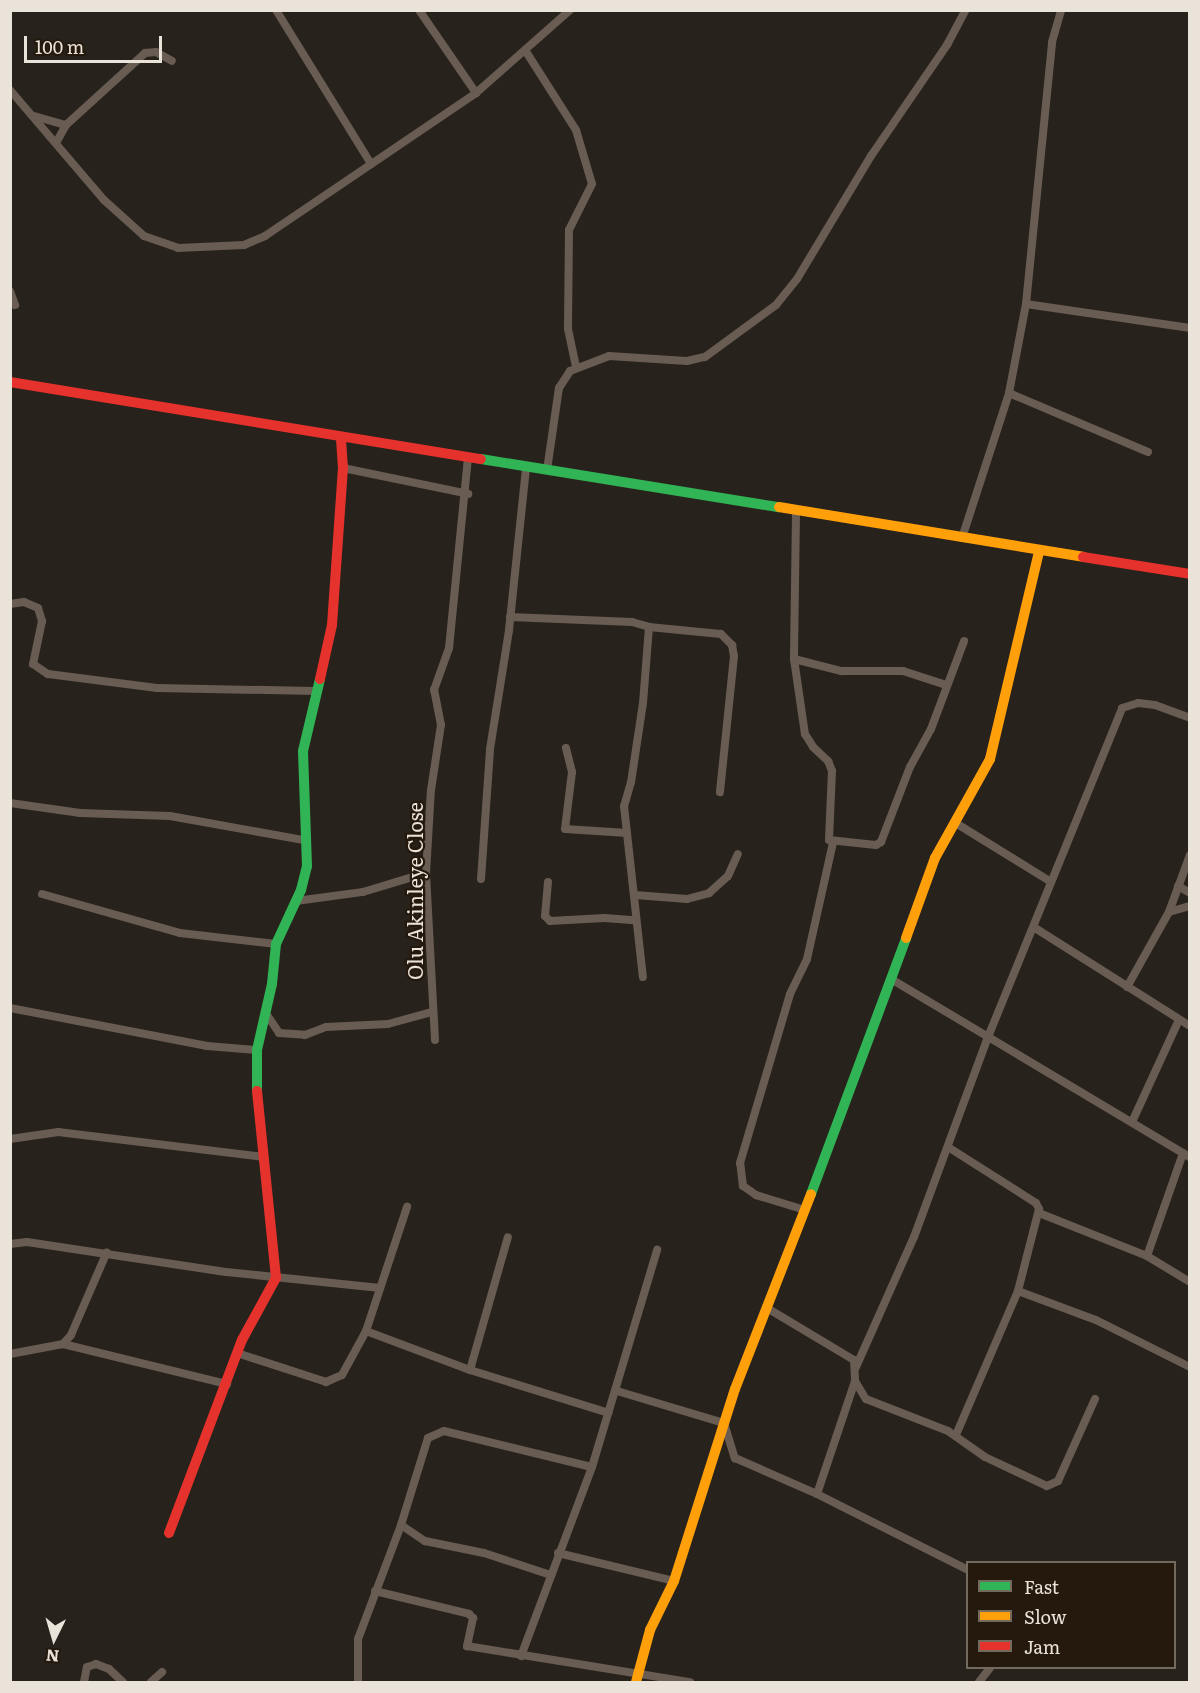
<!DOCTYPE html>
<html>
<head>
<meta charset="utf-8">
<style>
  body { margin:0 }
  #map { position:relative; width:1200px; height:1693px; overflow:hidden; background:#27221b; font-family:Literata,serif }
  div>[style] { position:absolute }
  .street>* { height:8px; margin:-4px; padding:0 4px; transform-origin:4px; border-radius:4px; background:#685c53 }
  .fast>* { height:10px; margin:-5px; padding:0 5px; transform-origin:5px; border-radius:5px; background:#30b455 }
  .slow>* { height:10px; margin:-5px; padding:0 5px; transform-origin:5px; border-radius:5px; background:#ff9f0a }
  .jam>* { height:10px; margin:-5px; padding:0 5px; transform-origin:5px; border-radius:5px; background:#e5322d }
  span { translate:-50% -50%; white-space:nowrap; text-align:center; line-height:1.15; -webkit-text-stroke:4.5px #24190c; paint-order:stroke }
  .street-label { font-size:20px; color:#eae3da }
  .frame { position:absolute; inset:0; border:12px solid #eae3da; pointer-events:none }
  .legend { position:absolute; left:966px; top:1561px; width:210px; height:108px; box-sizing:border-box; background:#24190c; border:2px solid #736a5e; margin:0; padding:8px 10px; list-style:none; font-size:18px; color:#eae3da }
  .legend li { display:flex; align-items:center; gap:12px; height:30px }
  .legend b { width:30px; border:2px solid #736a5e }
  .north { position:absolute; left:24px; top:1609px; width:60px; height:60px; -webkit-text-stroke:4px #24190c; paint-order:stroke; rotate:185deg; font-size:16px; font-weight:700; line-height:24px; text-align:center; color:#eae3da }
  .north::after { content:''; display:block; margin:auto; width:21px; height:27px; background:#eae3da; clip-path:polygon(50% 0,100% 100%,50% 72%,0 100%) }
  .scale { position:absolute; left:24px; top:36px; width:138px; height:27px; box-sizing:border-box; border:3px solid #eae3da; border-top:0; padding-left:8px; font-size:18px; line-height:21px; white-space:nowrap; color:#eae3da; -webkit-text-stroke:4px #24190c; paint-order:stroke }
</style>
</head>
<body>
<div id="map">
  <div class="street">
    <div style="left:276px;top:10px;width:181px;rotate:58.3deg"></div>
    <div style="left:419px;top:10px;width:101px;rotate:55.5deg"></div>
    <div style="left:525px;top:50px;width:95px;rotate:57.5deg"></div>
    <div style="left:576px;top:130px;width:56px;rotate:73.5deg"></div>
    <div style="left:592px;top:184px;width:51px;rotate:116.6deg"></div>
    <div style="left:569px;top:230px;width:99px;rotate:90.6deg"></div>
    <div style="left:568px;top:329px;width:39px;rotate:78deg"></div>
    <div style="left:10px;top:90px;width:145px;rotate:49.5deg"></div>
    <div style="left:104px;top:200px;width:54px;rotate:42deg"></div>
    <div style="left:144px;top:236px;width:36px;rotate:19deg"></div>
    <div style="left:178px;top:248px;width:66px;rotate:-2.6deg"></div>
    <div style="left:244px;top:245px;width:23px;rotate:-23deg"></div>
    <div style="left:265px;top:236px;width:255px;rotate:-34.1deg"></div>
    <div style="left:476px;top:93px;width:125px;rotate:-41.4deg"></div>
    <div style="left:34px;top:116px;width:33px;rotate:16deg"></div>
    <div style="left:56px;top:143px;width:21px;rotate:-61deg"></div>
    <div style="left:66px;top:125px;width:107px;rotate:-42.3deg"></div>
    <div style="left:145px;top:53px;width:11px;rotate:-5deg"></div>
    <div style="left:156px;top:52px;width:18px;rotate:29deg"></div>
    <div style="left:10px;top:291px;width:15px;rotate:70deg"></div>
    <div style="left:1026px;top:304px;width:166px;rotate:8.3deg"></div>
    <div style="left:1009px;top:393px;width:151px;rotate:23deg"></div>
    <div style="left:343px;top:468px;width:128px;rotate:11.7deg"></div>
    <div style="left:547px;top:470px;width:83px;rotate:-81.7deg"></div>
    <div style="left:559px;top:388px;width:20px;rotate:-57deg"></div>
    <div style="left:570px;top:371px;width:42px;rotate:-21deg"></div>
    <div style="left:609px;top:356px;width:78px;rotate:3.7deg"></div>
    <div style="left:687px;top:361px;width:18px;rotate:-13deg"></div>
    <div style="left:705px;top:357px;width:88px;rotate:-36.2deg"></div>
    <div style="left:776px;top:305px;width:33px;rotate:-51deg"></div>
    <div style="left:797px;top:279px;width:144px;rotate:-59deg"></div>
    <div style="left:871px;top:156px;width:135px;rotate:-55.6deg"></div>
    <div style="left:947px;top:45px;width:40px;rotate:-62deg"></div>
    <div style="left:796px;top:513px;width:146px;rotate:90.8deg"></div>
    <div style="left:794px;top:659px;width:76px;rotate:81.7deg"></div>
    <div style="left:805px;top:734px;width:15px;rotate:58deg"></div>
    <div style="left:813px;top:747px;width:21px;rotate:43deg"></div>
    <div style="left:828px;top:761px;width:11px;rotate:68deg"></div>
    <div style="left:832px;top:771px;width:69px;rotate:92.5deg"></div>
    <div style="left:829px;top:840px;width:47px;rotate:6.1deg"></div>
    <div style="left:876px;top:845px;width:6px;rotate:-31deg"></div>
    <div style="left:881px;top:842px;width:80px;rotate:-68.9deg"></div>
    <div style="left:910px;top:767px;width:43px;rotate:-61.1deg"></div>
    <div style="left:931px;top:729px;width:94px;rotate:-69.4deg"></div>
    <div style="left:962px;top:538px;width:152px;rotate:-72deg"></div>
    <div style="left:1009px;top:393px;width:91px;rotate:-79.2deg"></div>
    <div style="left:1026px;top:304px;width:263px;rotate:-84.3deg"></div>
    <div style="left:1052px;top:42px;width:33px;rotate:-74deg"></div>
    <div style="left:10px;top:604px;width:14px;rotate:-8deg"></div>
    <div style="left:24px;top:602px;width:15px;rotate:23deg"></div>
    <div style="left:38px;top:608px;width:14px;rotate:73deg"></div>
    <div style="left:42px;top:621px;width:44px;rotate:101.8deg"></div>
    <div style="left:33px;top:664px;width:18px;rotate:34deg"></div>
    <div style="left:48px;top:674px;width:110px;rotate:7.3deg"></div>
    <div style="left:157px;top:688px;width:159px;rotate:1.1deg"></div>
    <div style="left:510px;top:617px;width:122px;rotate:2.3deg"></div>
    <div style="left:632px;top:622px;width:18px;rotate:16deg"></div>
    <div style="left:649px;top:627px;width:76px;rotate:94.5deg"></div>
    <div style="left:643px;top:703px;width:80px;rotate:98.6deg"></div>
    <div style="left:631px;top:782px;width:25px;rotate:106deg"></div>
    <div style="left:624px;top:806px;width:172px;rotate:83.7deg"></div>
    <div style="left:649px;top:627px;width:72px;rotate:5.6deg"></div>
    <div style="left:721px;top:634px;width:16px;rotate:45deg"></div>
    <div style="left:732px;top:645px;width:11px;rotate:80deg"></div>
    <div style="left:734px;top:656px;width:137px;rotate:95.9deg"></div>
    <div style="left:794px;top:659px;width:49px;rotate:14.3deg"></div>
    <div style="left:841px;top:671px;width:62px"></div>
    <div style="left:903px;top:671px;width:45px;rotate:18deg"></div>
    <div style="left:566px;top:748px;width:25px;rotate:76deg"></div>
    <div style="left:572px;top:772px;width:57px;rotate:97deg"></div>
    <div style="left:565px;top:829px;width:62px;rotate:3.7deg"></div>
    <div style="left:10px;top:803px;width:71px;rotate:8.1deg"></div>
    <div style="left:80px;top:813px;width:90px;rotate:1.9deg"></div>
    <div style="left:170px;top:816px;width:136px;rotate:10.2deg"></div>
    <div style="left:954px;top:822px;width:114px;rotate:31.7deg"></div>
    <div style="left:481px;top:879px;width:130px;rotate:-86deg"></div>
    <div style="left:490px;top:749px;width:121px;rotate:-80.9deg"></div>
    <div style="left:509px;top:630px;width:164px;rotate:-84deg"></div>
    <div style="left:548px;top:882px;width:34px;rotate:95deg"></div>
    <div style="left:545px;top:916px;width:7px;rotate:45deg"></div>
    <div style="left:550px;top:921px;width:54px;rotate:-3.2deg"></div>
    <div style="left:604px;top:918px;width:31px;rotate:4deg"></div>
    <div style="left:1178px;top:886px;width:14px;rotate:30deg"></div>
    <div style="left:42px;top:894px;width:143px;rotate:15.8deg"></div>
    <div style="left:180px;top:933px;width:97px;rotate:6.5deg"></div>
    <div style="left:635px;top:895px;width:52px;rotate:4.4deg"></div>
    <div style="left:687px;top:899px;width:23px;rotate:-15deg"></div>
    <div style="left:709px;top:893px;width:25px;rotate:-42deg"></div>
    <div style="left:728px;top:876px;width:24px;rotate:-66deg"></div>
    <div style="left:296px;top:901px;width:68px;rotate:-7.7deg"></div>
    <div style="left:363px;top:892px;width:66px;rotate:-16.8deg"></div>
    <div style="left:1169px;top:912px;width:61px;rotate:-69.8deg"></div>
    <div style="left:1035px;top:928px;width:183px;rotate:32.3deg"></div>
    <div style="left:891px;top:979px;width:348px;rotate:30.8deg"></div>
    <div style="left:1127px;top:987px;width:86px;rotate:-60.8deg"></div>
    <div style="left:1169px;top:912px;width:22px;rotate:-16deg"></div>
    <div style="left:10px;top:1008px;width:201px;rotate:10.9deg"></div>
    <div style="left:207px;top:1046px;width:50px;rotate:4.6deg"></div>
    <div style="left:265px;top:1012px;width:25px;rotate:56deg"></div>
    <div style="left:279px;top:1033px;width:26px;rotate:4deg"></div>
    <div style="left:305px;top:1035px;width:22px;rotate:-21deg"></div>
    <div style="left:326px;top:1027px;width:62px;rotate:-2.8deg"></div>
    <div style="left:388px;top:1024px;width:46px;rotate:-15.3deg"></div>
    <div style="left:435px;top:1040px;width:167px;rotate:-93.1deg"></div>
    <div style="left:426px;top:873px;width:83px;rotate:-86.6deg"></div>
    <div style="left:431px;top:790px;width:66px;rotate:-81.3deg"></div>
    <div style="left:441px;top:725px;width:36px;rotate:-101deg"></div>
    <div style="left:434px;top:690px;width:45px;rotate:-70.3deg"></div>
    <div style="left:449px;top:648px;width:190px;rotate:-84.3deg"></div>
    <div style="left:1132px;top:1122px;width:112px;rotate:-65.3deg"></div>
    <div style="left:10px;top:1139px;width:49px;rotate:-8.3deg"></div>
    <div style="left:58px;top:1132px;width:208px;rotate:6.9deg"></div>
    <div style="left:948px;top:1147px;width:104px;rotate:32.5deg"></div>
    <div style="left:1036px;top:1203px;width:7px;rotate:63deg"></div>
    <div style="left:1039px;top:1209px;width:85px;rotate:104.4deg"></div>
    <div style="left:1018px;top:1291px;width:157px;rotate:113.3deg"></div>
    <div style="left:805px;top:1210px;width:51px;rotate:-163deg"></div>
    <div style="left:756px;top:1195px;width:16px;rotate:-145deg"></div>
    <div style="left:743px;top:1186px;width:23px;rotate:-97deg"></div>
    <div style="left:740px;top:1163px;width:176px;rotate:-73.5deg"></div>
    <div style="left:790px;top:994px;width:39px;rotate:-64deg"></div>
    <div style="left:807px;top:959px;width:119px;rotate:-77.4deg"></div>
    <div style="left:1039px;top:1213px;width:116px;rotate:21.7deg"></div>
    <div style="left:1147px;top:1256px;width:50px;rotate:31.2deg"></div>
    <div style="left:10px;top:1244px;width:17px;rotate:-7deg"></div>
    <div style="left:27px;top:1242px;width:201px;rotate:8.6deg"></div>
    <div style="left:226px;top:1272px;width:155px;rotate:5.9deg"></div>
    <div style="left:1147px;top:1256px;width:109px;rotate:-70.7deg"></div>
    <div style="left:1018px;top:1291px;width:83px;rotate:20.4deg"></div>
    <div style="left:1096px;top:1320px;width:105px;rotate:26.6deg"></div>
    <div style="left:767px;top:1308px;width:101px;rotate:30.9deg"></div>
    <div style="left:854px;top:1360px;width:21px;rotate:87deg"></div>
    <div style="left:855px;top:1381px;width:21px;rotate:59deg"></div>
    <div style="left:866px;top:1399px;width:88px;rotate:21.3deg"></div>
    <div style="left:948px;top:1431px;width:45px;rotate:35.1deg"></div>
    <div style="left:985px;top:1457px;width:68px;rotate:25.1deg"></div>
    <div style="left:1047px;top:1486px;width:12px;rotate:-24deg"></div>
    <div style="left:1058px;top:1481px;width:90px;rotate:-65.7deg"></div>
    <div style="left:366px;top:1331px;width:111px;rotate:20.6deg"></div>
    <div style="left:470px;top:1370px;width:145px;rotate:17.2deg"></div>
    <div style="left:63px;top:1344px;width:169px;rotate:13.7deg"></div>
    <div style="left:237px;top:1353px;width:94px;rotate:18deg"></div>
    <div style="left:326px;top:1382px;width:17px;rotate:-24deg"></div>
    <div style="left:342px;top:1375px;width:50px;rotate:-61.4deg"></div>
    <div style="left:366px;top:1331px;width:131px;rotate:-71.7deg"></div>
    <div style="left:10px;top:1354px;width:54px;rotate:-10.7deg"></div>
    <div style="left:63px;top:1344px;width:12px;rotate:-48deg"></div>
    <div style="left:71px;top:1335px;width:90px;rotate:-66.6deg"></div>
    <div style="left:856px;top:1367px;width:142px;rotate:-66deg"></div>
    <div style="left:914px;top:1237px;width:213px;rotate:-69.7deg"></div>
    <div style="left:988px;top:1037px;width:355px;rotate:-67.8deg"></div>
    <div style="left:1122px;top:708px;width:17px;rotate:-17deg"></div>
    <div style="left:1138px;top:703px;width:17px;rotate:7deg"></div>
    <div style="left:1155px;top:705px;width:37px;rotate:20deg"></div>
    <div style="left:470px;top:1370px;width:138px;rotate:-74.1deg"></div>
    <div style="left:617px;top:1391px;width:112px;rotate:16.7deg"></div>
    <div style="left:724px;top:1423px;width:37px;rotate:73deg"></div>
    <div style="left:735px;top:1458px;width:90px;rotate:23.7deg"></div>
    <div style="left:817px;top:1494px;width:169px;rotate:26.7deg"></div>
    <div style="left:817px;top:1494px;width:119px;rotate:-71.4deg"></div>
    <div style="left:401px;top:1525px;width:29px;rotate:34deg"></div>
    <div style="left:425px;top:1541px;width:60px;rotate:11.5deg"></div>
    <div style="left:484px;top:1553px;width:71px;rotate:18.2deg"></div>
    <div style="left:558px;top:1553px;width:119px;rotate:13.6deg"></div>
    <div style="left:375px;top:1591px;width:97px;rotate:13.7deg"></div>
    <div style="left:469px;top:1614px;width:6px;rotate:45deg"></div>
    <div style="left:473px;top:1618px;width:29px;rotate:102deg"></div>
    <div style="left:467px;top:1646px;width:226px;rotate:9.2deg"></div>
    <div style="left:521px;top:1656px;width:202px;rotate:-69.4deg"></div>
    <div style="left:592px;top:1467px;width:227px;rotate:-73.3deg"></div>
    <div style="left:84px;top:1682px;width:15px;rotate:-79deg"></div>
    <div style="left:87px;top:1667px;width:9px;rotate:-18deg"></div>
    <div style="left:96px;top:1664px;width:14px;rotate:21deg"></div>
    <div style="left:109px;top:1669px;width:19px;rotate:43deg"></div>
    <div style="left:151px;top:1682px;width:15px;rotate:-42deg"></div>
    <div style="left:358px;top:1682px;width:43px;rotate:-90deg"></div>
    <div style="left:358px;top:1639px;width:122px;rotate:-69.3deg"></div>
    <div style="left:401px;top:1525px;width:91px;rotate:-72.8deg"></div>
    <div style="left:428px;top:1438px;width:17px;rotate:-24deg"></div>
    <div style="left:444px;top:1431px;width:152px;rotate:13.7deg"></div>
    <div style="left:979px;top:1682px;width:18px;rotate:-52deg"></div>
  </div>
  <div class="fast">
    <div style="left:481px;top:459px;width:302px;rotate:9.2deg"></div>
    <div style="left:257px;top:1091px;width:41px;rotate:-90deg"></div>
    <div style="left:257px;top:1050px;width:68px;rotate:-77.2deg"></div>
    <div style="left:272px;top:984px;width:40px;rotate:-84.3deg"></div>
    <div style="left:276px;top:944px;width:60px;rotate:-65.2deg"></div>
    <div style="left:301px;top:890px;width:25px;rotate:-76deg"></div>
    <div style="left:307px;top:866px;width:115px;rotate:-92deg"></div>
    <div style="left:303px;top:751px;width:74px;rotate:-76.7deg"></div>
    <div style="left:811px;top:1194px;width:273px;rotate:-69.6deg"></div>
  </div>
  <div class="slow">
    <div style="left:779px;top:507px;width:308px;rotate:9.3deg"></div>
    <div style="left:906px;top:938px;width:85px;rotate:-70.1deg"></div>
    <div style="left:935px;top:858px;width:113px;rotate:-60.9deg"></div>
    <div style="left:990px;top:759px;width:214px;rotate:-76.7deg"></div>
    <div style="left:636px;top:1682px;width:54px;rotate:-74.9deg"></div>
    <div style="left:650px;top:1630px;width:55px;rotate:-63.9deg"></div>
    <div style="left:674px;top:1581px;width:201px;rotate:-72.4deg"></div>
    <div style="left:735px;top:1389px;width:209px;rotate:-68.7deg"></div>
  </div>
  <div class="jam">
    <div style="left:10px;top:382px;width:477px;rotate:9.3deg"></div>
    <div style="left:1083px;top:557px;width:108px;rotate:9deg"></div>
    <div style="left:320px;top:679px;width:55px;rotate:-77.5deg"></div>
    <div style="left:332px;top:625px;width:157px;rotate:-86deg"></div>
    <div style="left:343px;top:468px;width:31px;rotate:-94deg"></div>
    <div style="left:169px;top:1533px;width:206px;rotate:-69.3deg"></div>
    <div style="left:242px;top:1340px;width:71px;rotate:-61.3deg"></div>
    <div style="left:276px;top:1278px;width:188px;rotate:-95.8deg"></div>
  </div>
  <div class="street-label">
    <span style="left:414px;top:891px;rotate:-90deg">Olu Akinleye Close</span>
  </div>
  <div class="frame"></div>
  <ul class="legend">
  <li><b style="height:8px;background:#30b455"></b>Fast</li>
  <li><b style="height:8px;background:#ff9f0a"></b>Slow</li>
  <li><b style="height:8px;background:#e5322d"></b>Jam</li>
  </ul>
  <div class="north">N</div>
  <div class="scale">100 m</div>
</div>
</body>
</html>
